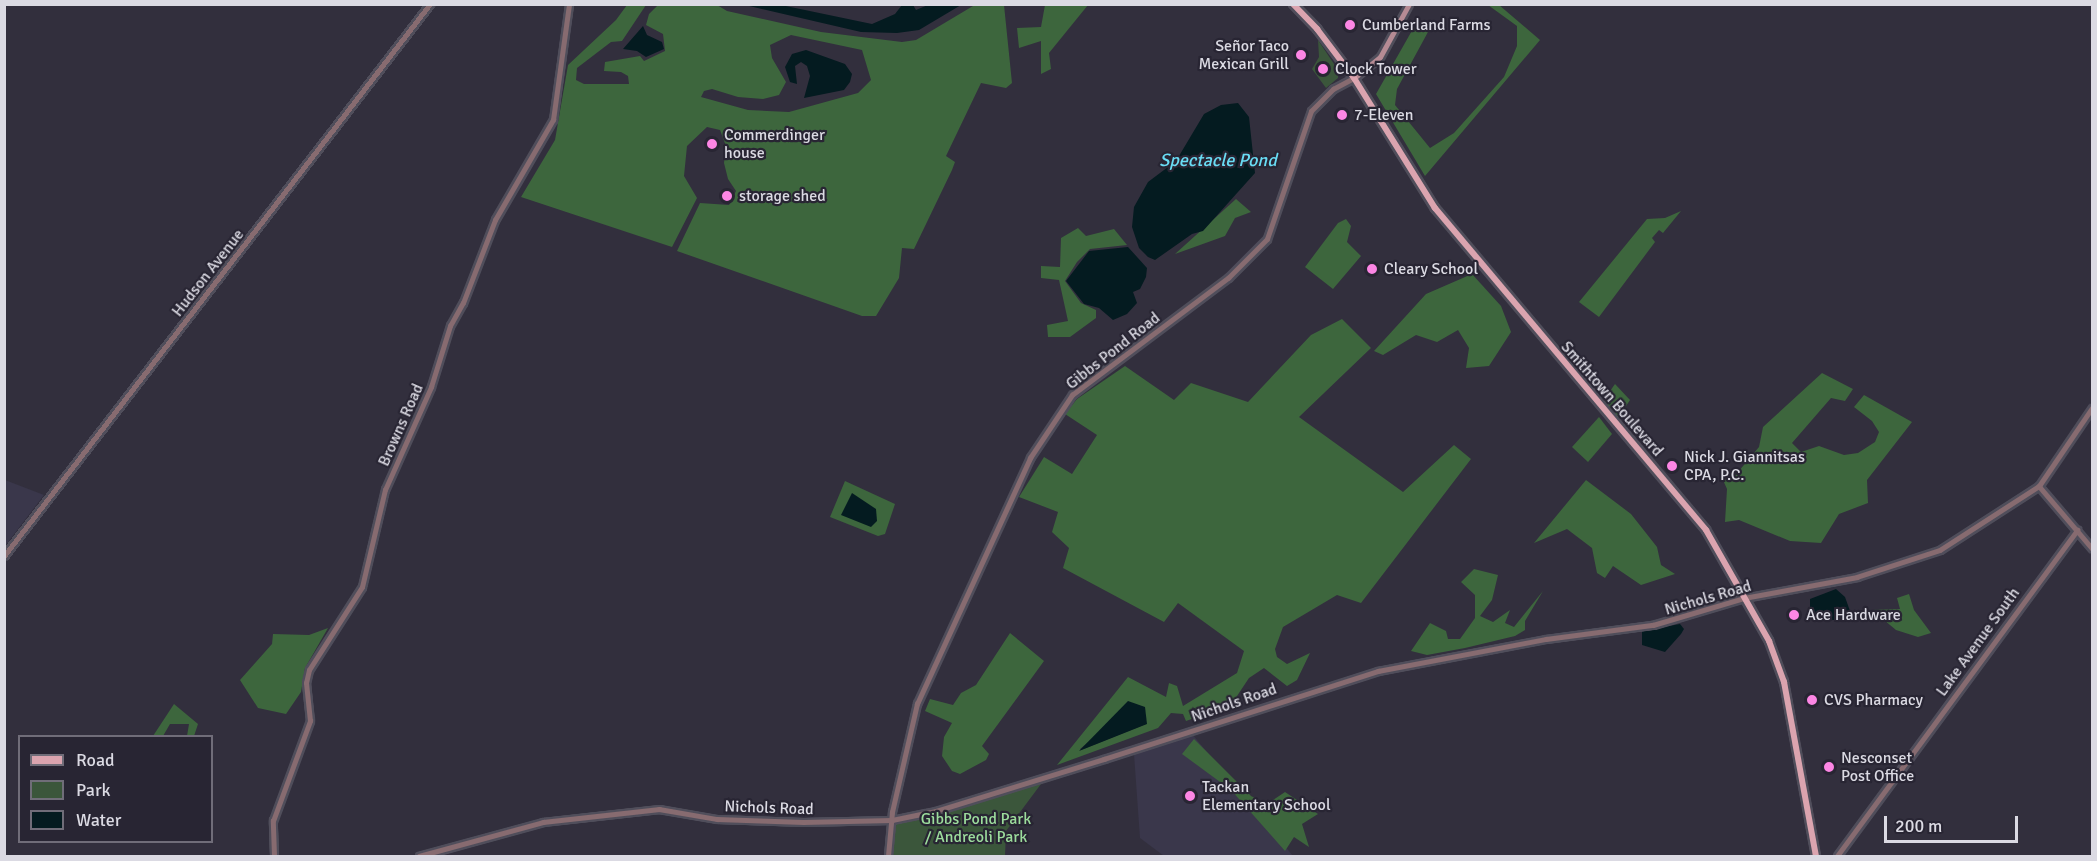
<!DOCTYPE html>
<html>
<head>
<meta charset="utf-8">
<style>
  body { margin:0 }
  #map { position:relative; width:2097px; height:861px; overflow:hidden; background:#322f3d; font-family:Signika,sans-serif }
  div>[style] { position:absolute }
  .built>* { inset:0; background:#3a374b }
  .green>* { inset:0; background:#3b563b }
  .forest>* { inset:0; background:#3d663d }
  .water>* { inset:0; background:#041b20 }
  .roads { filter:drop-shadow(2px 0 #504e5b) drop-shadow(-2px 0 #504e5b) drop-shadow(0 2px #504e5b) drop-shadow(0 -2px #504e5b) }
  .tertiary>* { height:4.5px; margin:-2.25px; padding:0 2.25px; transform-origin:2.25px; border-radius:2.25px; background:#876b70 }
  .secondary>* { height:5px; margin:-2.5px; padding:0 2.5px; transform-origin:2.5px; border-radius:2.5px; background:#b68b94 }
  .primary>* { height:6px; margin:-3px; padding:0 3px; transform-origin:3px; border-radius:3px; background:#dba4af }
  .dots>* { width:16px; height:16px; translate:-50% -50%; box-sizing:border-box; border:3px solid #282533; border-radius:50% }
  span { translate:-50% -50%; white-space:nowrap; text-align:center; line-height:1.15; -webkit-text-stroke:4.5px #282533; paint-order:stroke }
  .poi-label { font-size:16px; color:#dbdae3 }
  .left { translate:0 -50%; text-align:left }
  .right { translate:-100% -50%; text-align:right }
  .street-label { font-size:16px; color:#dbdae3 }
  .park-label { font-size:16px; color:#9cdc9c }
  .water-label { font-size:18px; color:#69dcf4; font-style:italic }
  .frame { position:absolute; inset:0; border:6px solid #dbdae3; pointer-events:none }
  .legend { position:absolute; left:18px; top:735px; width:195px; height:108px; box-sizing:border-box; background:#282533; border:2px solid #706d79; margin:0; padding:8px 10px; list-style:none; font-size:18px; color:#dbdae3 }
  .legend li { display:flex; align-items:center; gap:12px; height:30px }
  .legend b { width:30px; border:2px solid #706d79 }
  .scale { position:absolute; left:1884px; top:816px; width:134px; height:27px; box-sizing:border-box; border:3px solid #dbdae3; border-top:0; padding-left:8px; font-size:18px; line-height:21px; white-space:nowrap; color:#dbdae3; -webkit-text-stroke:4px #282533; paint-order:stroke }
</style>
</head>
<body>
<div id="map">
  <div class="built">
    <div style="clip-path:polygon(5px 480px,44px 495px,5px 546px)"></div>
    <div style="clip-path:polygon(1192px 734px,1293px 856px,1164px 856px,1140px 838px,1134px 754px)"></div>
  </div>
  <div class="green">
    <div style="clip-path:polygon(1318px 40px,1338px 70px,1338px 78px,1326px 88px,1312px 69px,1319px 57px)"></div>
    <div style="clip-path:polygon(1039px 777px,1041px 784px,1006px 831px,1005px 856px,888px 856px,892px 820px,936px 811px)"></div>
  </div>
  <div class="forest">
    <div style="clip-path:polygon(evenodd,627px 5px,646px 5px,622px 41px,611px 42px,577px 68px,576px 80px,584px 84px,629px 84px,628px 76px,621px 72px,604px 71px,605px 62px,640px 56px,644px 61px,665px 51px,663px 34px,646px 25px,649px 14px,658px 5px,717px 5px,727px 11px,821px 32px,902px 42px,916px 40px,973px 6px,1004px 5px,1012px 83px,1006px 88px,981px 83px,946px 156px,955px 162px,952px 170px,914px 249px,902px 248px,899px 278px,876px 316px,862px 316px,677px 251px,700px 203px,729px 205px,736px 191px,728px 179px,724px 163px,726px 146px,720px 130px,707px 127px,687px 146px,684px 176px,697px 198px,672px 247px,521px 197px,555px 140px,568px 65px,616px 20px,627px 5px,791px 35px,862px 50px,871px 80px,858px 93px,789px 112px,748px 110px,701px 97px,704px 91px,712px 89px,738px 97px,763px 99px,779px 95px,786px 82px,772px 58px,770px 45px,791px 35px)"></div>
    <div style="clip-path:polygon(1045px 5px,1088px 5px,1049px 53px,1051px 69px,1041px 74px,1041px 41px,1019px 48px,1017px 28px,1041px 27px)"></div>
    <div style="clip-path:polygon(1488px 5px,1499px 5px,1540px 40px,1425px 176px,1376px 94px,1418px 20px,1428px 32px,1397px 89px,1395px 105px,1430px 148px,1454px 133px,1504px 77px,1517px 46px,1517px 26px)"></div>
    <div style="clip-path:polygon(1236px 199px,1251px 212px,1235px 218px,1225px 236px,1175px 254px)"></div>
    <div style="clip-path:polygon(1681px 211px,1663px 233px,1659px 230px,1652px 238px,1655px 242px,1599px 317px,1579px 302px,1647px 219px,1665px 218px)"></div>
    <div style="clip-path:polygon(1346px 219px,1351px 226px,1347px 242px,1361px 256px,1333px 289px,1305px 267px,1338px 223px)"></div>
    <div style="clip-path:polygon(1078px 228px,1086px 236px,1114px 229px,1127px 245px,1090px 249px,1077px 262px,1065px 281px,1081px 303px,1096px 310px,1096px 318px,1070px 337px,1048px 337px,1047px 325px,1068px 321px,1059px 280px,1041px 278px,1041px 266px,1060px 267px,1061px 238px)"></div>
    <div style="clip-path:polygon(1472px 274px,1501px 306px,1511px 332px,1489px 366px,1466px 368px,1469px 348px,1458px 330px,1437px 342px,1416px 335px,1383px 355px,1374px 351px,1426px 294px)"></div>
    <div style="clip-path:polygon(evenodd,1342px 319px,1371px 348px,1299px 417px,1403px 492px,1454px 445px,1471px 459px,1361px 603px,1337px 595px,1283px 627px,1275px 649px,1277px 657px,1287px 664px,1310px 653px,1297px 680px,1287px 686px,1264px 668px,1249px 678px,1231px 705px,1186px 721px,1183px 714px,1171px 713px,1158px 728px,1057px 765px,1128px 677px,1166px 697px,1169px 683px,1177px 686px,1183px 706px,1237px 673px,1244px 651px,1178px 603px,1164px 622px,1063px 568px,1069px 548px,1052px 532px,1058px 512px,1019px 497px,1044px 457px,1072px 474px,1097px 435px,1065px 414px,1077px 399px,1125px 366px,1174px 400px,1191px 383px,1248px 402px,1311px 335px,1342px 319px,1146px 724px,1081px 750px,1080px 749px,1104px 729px,1146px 724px)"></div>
    <div style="clip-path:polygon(1822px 373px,1853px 389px,1845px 401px,1831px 398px,1792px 443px,1801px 452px,1819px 446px,1844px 455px,1858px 453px,1875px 442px,1879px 432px,1872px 421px,1854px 407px,1864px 395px,1912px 422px,1867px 480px,1868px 503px,1839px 514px,1821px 543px,1790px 541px,1739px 520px,1725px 522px,1727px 489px,1723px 480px,1733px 478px,1759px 447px,1763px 427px)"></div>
    <div style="clip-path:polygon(1615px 384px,1630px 400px,1618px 418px,1603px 401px)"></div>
    <div style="clip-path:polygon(1599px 417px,1612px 434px,1588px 462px,1572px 447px)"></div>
    <div style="clip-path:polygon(1586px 480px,1631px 514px,1657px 547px,1661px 565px,1675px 574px,1641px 585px,1613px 566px,1605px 578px,1597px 573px,1592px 548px,1567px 529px,1534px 543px)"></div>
    <div style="clip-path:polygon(845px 481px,895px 504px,885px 534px,878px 536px,830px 517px)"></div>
    <div style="clip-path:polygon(1474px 569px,1498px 575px,1492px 600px,1480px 616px,1493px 622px,1510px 610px,1505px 623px,1514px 627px,1543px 591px,1525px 621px,1525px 630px,1515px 636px,1465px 648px,1427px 655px,1411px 651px,1430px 623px,1446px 631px,1448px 639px,1460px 639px,1475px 618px,1475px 595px,1461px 582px)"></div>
    <div style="clip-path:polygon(1909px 594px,1914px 610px,1931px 633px,1918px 637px,1896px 630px,1872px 610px,1900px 609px,1897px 598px)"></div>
    <div style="clip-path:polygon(328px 628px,305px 668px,301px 692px,286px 714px,258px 708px,240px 680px,272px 644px,273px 634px,309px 635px)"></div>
    <div style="clip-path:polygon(1010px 633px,1044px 661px,982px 746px,989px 754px,986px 760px,960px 774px,952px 771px,942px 756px,944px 737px,952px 723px,925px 711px,930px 699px,953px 705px,961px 693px,976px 685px)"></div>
    <div style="clip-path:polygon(174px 704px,198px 724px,194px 736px,187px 736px,189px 724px,170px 724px,163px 736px,153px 736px)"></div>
    <div style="clip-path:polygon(1194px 739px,1251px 796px,1267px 804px,1285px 792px,1318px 814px,1302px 824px,1309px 847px,1294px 837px,1285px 851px,1231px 790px,1182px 754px)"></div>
  </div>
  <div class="water">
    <div style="clip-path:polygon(745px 5px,781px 5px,872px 24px,895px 14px,902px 5px,913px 5px,916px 10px,928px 5px,961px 5px,919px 30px,897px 33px,861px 32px)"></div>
    <div style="clip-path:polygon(643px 26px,647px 35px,662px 42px,664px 49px,646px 57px,637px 51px,623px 49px)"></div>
    <div style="clip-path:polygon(806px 50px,845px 64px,852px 74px,850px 82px,844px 90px,804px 98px,810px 76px,807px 66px,801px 62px,795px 66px,797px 84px,790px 82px,785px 67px,792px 54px)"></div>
    <div style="clip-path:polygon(1238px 103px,1249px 117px,1255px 173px,1203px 231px,1192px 234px,1155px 260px,1148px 257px,1139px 248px,1132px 227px,1134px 207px,1148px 182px,1176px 161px,1204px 114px,1221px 105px)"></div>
    <div style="clip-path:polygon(1128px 247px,1147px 268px,1146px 277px,1140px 289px,1133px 292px,1137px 303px,1127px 314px,1113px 320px,1099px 308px,1084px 304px,1066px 281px,1089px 251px)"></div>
    <div style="clip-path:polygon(852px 493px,876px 509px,877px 521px,871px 527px,841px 515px)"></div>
    <div style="clip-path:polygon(1836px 589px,1845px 597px,1850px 611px,1837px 620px,1821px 620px,1810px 607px,1810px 599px)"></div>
    <div style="clip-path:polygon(1680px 624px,1684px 629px,1681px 634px,1665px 652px,1642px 645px,1642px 631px)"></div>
    <div style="clip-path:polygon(1128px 701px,1145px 707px,1147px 724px,1079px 751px)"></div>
  </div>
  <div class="roads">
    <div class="tertiary">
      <div style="left:2039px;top:486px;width:82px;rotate:49.5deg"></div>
      <div style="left:4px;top:556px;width:697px;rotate:-52.34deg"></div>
      <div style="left:274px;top:856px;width:35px;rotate:-92deg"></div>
      <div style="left:273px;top:821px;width:107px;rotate:-69.7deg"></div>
      <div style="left:310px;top:721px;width:38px;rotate:-96deg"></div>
      <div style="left:306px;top:683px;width:13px;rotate:-77deg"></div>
      <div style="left:309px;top:670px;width:98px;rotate:-57.4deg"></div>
      <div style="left:362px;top:587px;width:100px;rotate:-76.7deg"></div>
      <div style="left:385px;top:490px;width:113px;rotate:-65.9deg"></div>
      <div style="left:431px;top:387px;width:64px;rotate:-72.7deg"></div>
      <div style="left:450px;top:326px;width:26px;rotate:-61deg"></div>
      <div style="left:463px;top:303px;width:89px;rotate:-68.9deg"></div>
      <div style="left:495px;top:220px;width:116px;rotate:-59.9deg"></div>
      <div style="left:553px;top:120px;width:117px;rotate:-82.1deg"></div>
      <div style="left:419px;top:856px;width:129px;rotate:-15.3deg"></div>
      <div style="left:543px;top:822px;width:117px;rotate:-6.4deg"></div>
      <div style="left:659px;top:809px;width:59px;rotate:9.8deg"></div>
      <div style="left:717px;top:819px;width:86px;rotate:2deg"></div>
      <div style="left:803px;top:822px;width:89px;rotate:-1.3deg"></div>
      <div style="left:892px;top:820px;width:45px;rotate:-11.6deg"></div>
      <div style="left:936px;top:811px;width:176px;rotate:-17.2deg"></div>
      <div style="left:1104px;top:759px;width:288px;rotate:-17.8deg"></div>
      <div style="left:1378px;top:671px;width:171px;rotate:-10.8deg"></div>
      <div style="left:1546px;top:639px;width:108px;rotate:-7.5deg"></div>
      <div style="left:1653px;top:625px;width:95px;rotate:-16.5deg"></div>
      <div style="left:1744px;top:598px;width:115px;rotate:-10.5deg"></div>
      <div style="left:1857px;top:577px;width:87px;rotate:-18deg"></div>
      <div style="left:1940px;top:550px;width:118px;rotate:-32.9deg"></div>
      <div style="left:2039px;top:486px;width:94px;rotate:-55.8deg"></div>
      <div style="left:888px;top:856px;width:44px;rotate:-84.8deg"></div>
      <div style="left:892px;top:812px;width:111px;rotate:-77deg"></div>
      <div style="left:917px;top:704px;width:271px;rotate:-65.3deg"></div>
      <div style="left:1030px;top:458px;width:76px;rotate:-56.3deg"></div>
      <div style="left:1072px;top:395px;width:195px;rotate:-36.9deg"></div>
      <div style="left:1228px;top:278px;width:55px;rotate:-45deg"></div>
      <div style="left:1267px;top:239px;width:135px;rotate:-71deg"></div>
      <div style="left:1311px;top:111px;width:31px;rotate:-45deg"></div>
      <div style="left:1333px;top:89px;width:24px;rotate:-28deg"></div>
      <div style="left:1837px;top:856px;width:405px;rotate:-53.6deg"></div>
    </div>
    <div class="secondary">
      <div style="left:1354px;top:78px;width:33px;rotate:-39deg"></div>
      <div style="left:1380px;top:57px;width:60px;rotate:-61.3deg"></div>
    </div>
    <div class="primary">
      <div style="left:1293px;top:4px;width:35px;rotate:46deg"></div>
      <div style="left:1317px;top:29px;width:61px;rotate:52.9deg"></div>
      <div style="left:1354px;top:78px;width:153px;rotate:58.1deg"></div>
      <div style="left:1435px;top:208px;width:421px;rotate:49.9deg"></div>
      <div style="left:1706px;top:530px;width:128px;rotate:60.4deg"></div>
      <div style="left:1769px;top:641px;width:44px;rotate:69.9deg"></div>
      <div style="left:1784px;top:682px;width:177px;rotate:79.6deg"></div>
    </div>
  </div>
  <div class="dots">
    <div style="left:1350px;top:25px;background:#fc86e4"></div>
    <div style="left:1301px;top:55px;background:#fc86e4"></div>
    <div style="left:1323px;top:69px;background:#fc86e4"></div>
    <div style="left:1342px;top:115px;background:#fc86e4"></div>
    <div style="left:712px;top:144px;background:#fc86e4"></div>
    <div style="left:727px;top:196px;background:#fc86e4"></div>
    <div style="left:1372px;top:269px;background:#fc86e4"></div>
    <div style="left:1672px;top:466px;background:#fc86e4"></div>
    <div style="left:1794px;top:615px;background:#fc86e4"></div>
    <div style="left:1812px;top:700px;background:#fc86e4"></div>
    <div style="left:1829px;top:767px;background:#fc86e4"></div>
    <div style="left:1190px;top:796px;background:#fc86e4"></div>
  </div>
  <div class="poi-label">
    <span class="left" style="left:1362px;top:25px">Cumberland Farms</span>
    <span class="right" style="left:1289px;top:55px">Señor Taco<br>Mexican Grill</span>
    <span class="left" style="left:1335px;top:69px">Clock Tower</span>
    <span class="left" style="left:1354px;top:115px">7-Eleven</span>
    <span class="left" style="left:724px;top:144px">Commerdinger<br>house</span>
    <span class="left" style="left:739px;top:196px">storage shed</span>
    <span class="left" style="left:1384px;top:269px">Cleary School</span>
    <span class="left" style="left:1684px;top:466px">Nick J. Giannitsas<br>CPA, P.C.</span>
    <span class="left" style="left:1806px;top:615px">Ace Hardware</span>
    <span class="left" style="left:1824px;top:700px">CVS Pharmacy</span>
    <span class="left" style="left:1841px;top:767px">Nesconset<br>Post Office</span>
    <span class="left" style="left:1202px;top:796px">Tackan<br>Elementary School</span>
  </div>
  <div class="street-label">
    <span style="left:208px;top:273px;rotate:-52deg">Hudson Avenue</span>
    <span style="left:1113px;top:351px;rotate:-38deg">Gibbs Pond Road</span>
    <span style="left:1612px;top:399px;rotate:49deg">Smithtown Boulevard</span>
    <span style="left:401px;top:425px;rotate:-66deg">Browns Road</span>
    <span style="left:1708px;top:598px;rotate:-16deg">Nichols Road</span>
    <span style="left:1978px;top:642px;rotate:-54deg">Lake Avenue South</span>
    <span style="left:1234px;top:703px;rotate:-19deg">Nichols Road</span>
    <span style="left:769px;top:808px;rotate:2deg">Nichols Road</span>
  </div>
  <div class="park-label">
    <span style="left:976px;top:828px">Gibbs Pond Park<br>/ Andreoli Park</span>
  </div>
  <div class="water-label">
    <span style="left:1218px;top:160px">Spectacle Pond</span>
  </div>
  <div class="frame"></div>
  <ul class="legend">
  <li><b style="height:8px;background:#dba4af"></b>Road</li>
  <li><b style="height:16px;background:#3b563b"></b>Park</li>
  <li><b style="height:16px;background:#041b20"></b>Water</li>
  </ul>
  <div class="scale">200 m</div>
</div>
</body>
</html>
